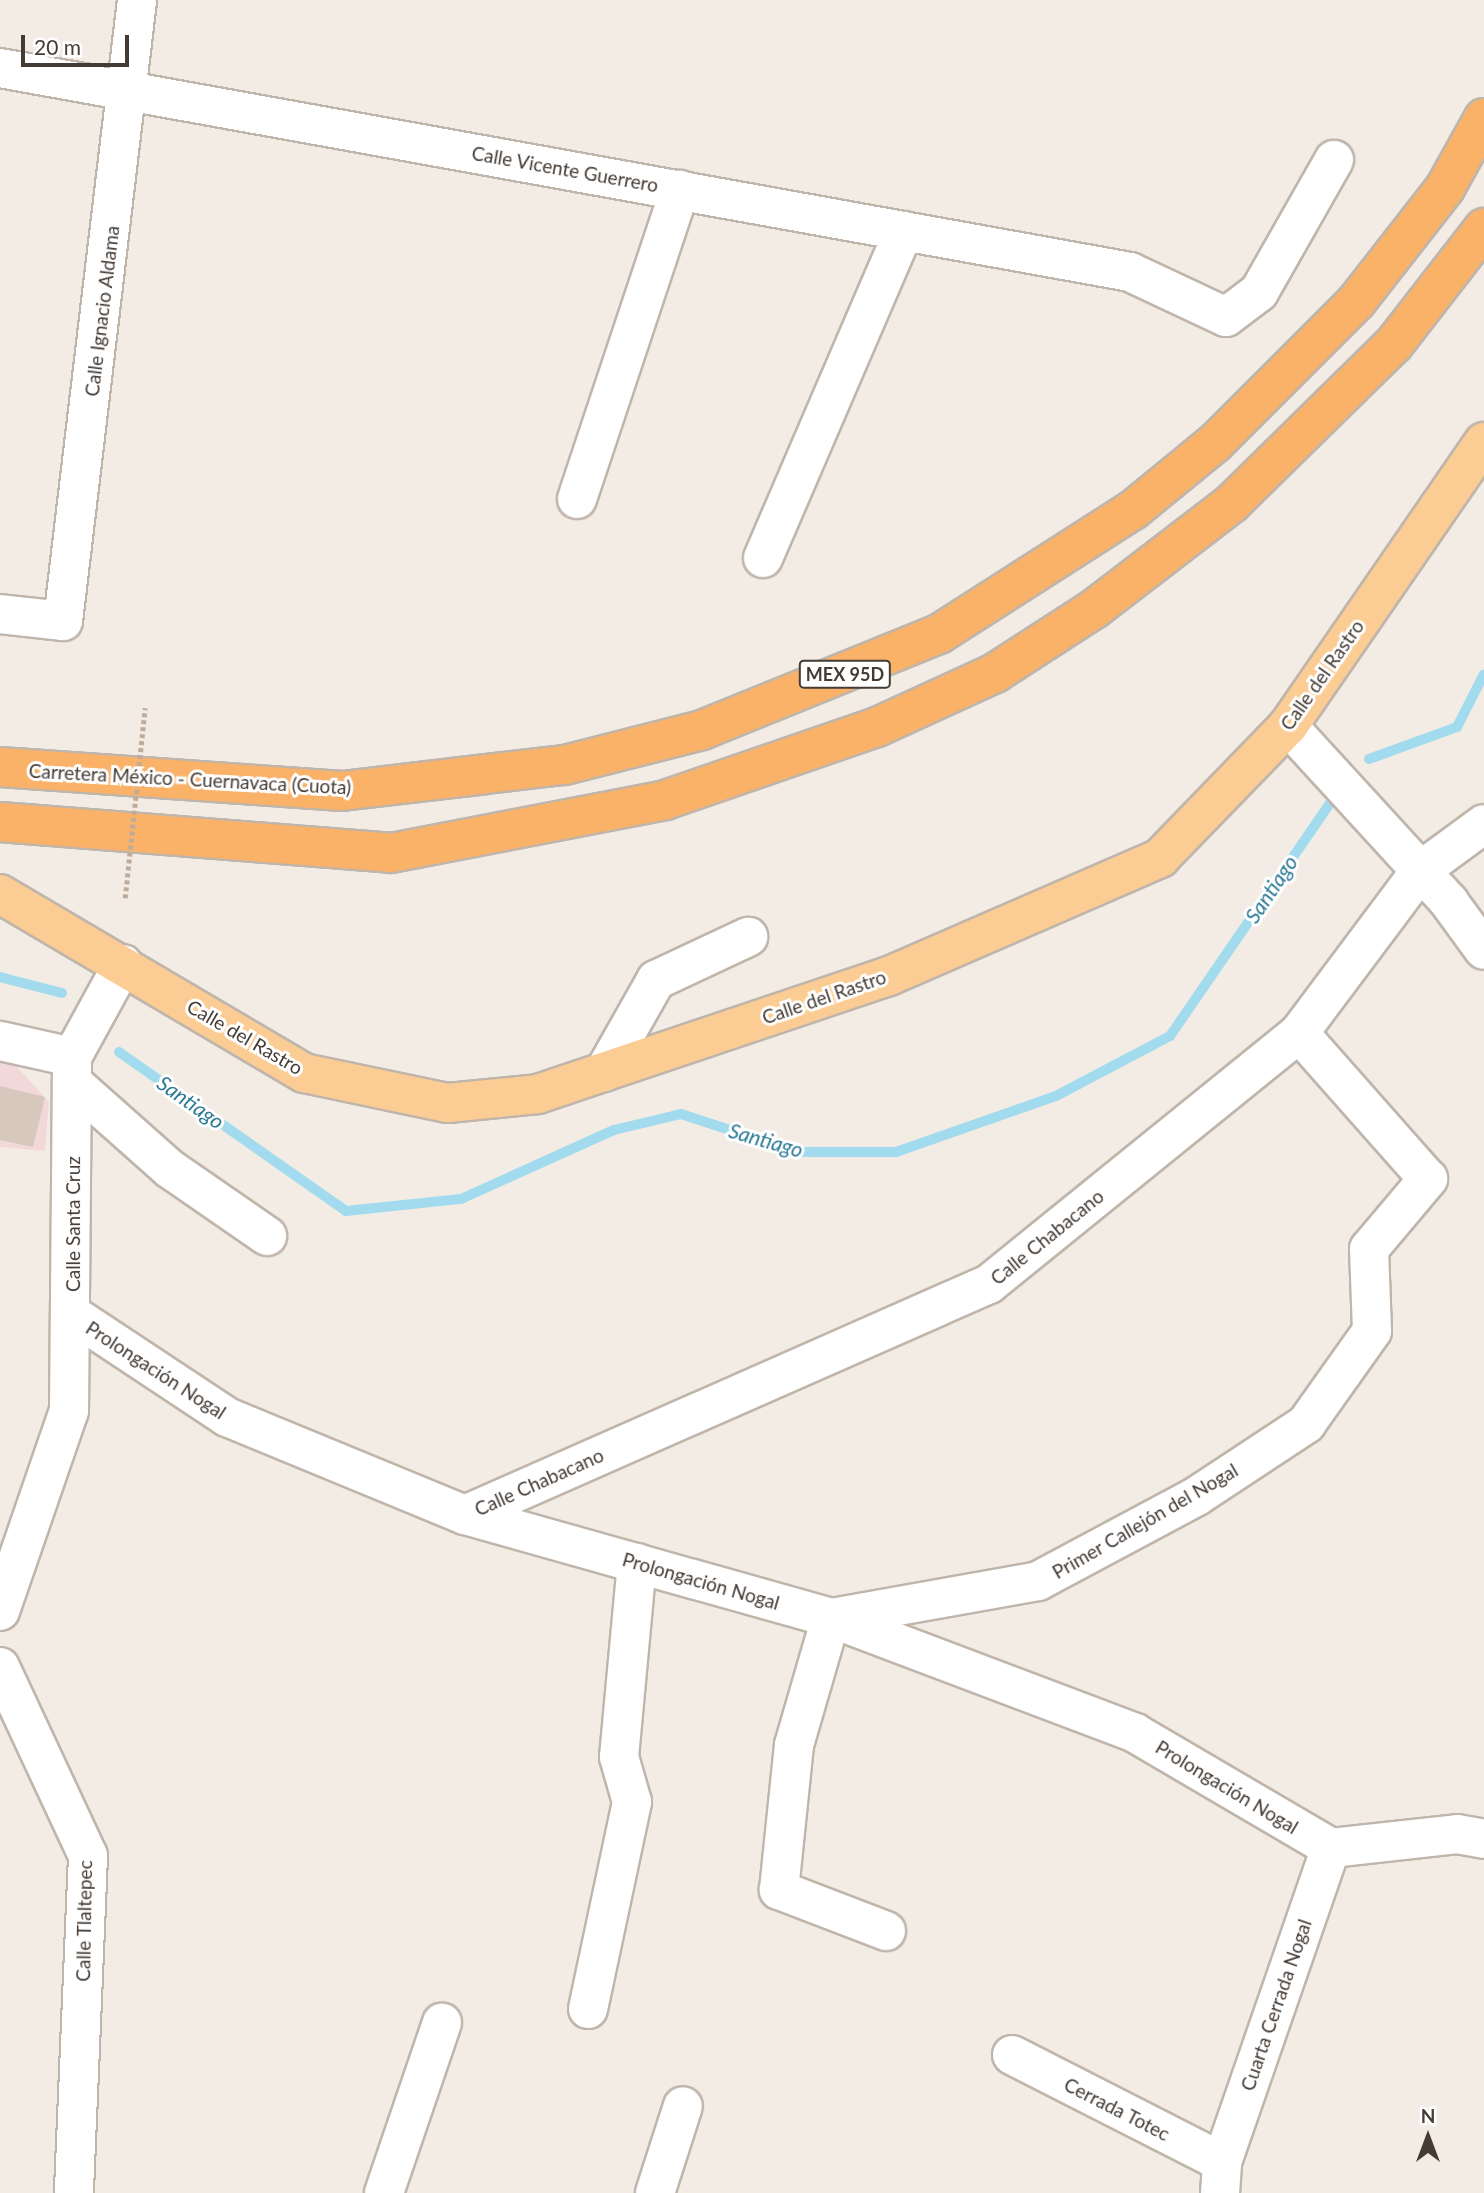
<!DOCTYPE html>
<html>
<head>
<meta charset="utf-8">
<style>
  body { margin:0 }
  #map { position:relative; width:1484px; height:2193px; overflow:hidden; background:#f2ece5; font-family:Lato,sans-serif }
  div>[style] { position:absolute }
  .medical>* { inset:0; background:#f2d8d9 }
  .stream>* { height:10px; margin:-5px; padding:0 5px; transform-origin:5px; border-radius:5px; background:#a2dbee }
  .building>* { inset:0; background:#d6c8bd }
  .roads { filter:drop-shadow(2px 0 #c0b5ab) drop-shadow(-2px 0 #c0b5ab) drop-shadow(0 2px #c0b5ab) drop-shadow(0 -2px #c0b5ab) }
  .minor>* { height:38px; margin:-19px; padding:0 19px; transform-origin:19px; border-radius:19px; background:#fff }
  .major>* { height:38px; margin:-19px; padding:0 19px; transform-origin:19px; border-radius:19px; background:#fbcd94 }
  .highway>* { height:38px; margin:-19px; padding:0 19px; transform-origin:19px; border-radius:19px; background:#f9b268 }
  .path-bridge>* { height:4.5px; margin-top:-2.25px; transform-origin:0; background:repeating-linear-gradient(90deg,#beab99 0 3.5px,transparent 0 7px) }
  span { translate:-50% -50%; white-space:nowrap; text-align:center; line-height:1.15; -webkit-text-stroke:6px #fff; paint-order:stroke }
  .shield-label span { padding:2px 5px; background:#fff; border:2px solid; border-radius:5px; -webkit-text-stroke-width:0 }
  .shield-label { font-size:18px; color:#443b35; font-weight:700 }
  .street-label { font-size:19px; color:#443b35 }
  .water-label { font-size:21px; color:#2c7a95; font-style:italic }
  .north { position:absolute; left:1393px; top:2102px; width:70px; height:70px; -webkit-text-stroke:5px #fff; paint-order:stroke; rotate:0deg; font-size:19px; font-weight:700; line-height:28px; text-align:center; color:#443b35 }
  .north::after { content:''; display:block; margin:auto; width:24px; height:32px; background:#443b35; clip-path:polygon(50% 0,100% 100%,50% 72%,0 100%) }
  .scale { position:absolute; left:21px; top:35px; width:108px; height:32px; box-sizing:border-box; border:4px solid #443b35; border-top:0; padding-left:9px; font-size:21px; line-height:24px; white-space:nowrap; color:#443b35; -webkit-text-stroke:5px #fff; paint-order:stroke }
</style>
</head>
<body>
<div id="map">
  <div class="medical">
    <div style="clip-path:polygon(0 1048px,49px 1102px,45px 1151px,0 1147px)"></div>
  </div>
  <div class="stream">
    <div style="left:1369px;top:759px;width:94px;rotate:-20deg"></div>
    <div style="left:1457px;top:727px;width:59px;rotate:-63deg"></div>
    <div style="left:0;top:977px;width:64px;rotate:14.5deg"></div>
    <div style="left:119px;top:1052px;width:277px;rotate:35deg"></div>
    <div style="left:346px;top:1211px;width:116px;rotate:-6deg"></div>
    <div style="left:461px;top:1199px;width:168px;rotate:-24.3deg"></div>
    <div style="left:614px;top:1130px;width:69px;rotate:-13.4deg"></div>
    <div style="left:681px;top:1114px;width:122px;rotate:18.1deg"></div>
    <div style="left:797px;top:1152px;width:99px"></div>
    <div style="left:896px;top:1152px;width:170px;rotate:-19.3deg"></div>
    <div style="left:1056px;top:1096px;width:129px;rotate:-27.8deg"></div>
    <div style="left:1170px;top:1036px;width:286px;rotate:-55.5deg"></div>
  </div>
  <div class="building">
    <div style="clip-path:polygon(0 1086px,45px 1097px,33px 1147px,0 1140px)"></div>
  </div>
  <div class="roads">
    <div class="minor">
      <div style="left:0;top:68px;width:1148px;rotate:10.23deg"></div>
      <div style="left:1130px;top:272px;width:106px;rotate:25.1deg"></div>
      <div style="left:1226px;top:317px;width:41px;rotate:-37.1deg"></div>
      <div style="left:1259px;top:292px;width:152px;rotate:-60.4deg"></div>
      <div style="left:577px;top:499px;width:326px;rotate:-71.6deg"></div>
      <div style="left:763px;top:558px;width:356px;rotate:-66.7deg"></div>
      <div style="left:0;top:614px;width:63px;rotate:6.3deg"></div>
      <div style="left:63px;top:621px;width:625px;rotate:-83.2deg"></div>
      <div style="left:1288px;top:726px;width:239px;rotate:47.5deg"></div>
      <div style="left:1449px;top:902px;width:59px;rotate:53.9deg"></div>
      <div style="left:0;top:1041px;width:74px;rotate:12.5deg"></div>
      <div style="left:604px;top:1072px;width:106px;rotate:-60.5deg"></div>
      <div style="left:656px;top:980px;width:102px;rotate:-25.1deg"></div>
      <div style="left:72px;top:1082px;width:131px;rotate:41.6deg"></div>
      <div style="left:170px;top:1169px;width:118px;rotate:34.6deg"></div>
      <div style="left:73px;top:1315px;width:185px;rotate:33.5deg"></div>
      <div style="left:227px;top:1417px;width:257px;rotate:22.4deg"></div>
      <div style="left:465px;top:1515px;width:380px;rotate:15.7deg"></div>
      <div style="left:831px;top:1618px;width:325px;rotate:20.7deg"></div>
      <div style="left:1135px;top:1733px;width:227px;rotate:30.4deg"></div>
      <div style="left:465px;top:1515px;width:573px;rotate:-23.79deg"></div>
      <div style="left:989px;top:1284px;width:399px;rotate:-39deg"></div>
      <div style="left:1299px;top:1033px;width:202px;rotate:-53.2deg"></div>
      <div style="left:1420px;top:871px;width:79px;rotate:-36.3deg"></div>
      <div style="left:0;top:1611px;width:212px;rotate:-71deg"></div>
      <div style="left:69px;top:1411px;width:354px;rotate:-89.5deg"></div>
      <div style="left:72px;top:1057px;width:106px;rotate:-61.3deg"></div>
      <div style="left:0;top:1667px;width:208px;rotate:65deg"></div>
      <div style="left:88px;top:1856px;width:337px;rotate:92.4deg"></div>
      <div style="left:1331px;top:1848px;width:127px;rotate:-6.3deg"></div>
      <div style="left:1457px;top:1834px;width:27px;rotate:10deg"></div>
      <div style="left:886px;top:1931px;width:115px;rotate:-159deg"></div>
      <div style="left:779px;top:1890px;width:146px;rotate:-84.1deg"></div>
      <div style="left:794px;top:1745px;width:132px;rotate:-73.8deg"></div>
      <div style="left:831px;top:1618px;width:210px;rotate:-10.1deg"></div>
      <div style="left:1038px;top:1581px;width:180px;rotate:-28.1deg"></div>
      <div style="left:1197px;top:1496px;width:131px;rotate:-33.4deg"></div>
      <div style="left:1306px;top:1424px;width:114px;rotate:-54.6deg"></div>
      <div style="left:1372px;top:1331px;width:82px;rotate:-92.1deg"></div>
      <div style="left:1369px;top:1249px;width:92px;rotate:-49.9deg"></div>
      <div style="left:1428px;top:1179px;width:195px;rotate:-131.5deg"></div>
      <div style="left:588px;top:2009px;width:212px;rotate:-78deg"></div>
      <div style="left:632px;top:1802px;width:47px;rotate:-106.1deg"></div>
      <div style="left:619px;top:1757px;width:195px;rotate:-84.7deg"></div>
      <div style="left:1012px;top:2055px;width:236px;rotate:27deg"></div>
      <div style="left:384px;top:2193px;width:180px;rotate:-71.2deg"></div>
      <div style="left:655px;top:2193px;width:91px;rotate:-72.2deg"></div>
      <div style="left:1220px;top:2193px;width:31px;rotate:-86deg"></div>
      <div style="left:1222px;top:2162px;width:332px;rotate:-70.9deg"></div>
    </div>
    <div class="major">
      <div style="left:0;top:894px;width:353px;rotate:30.5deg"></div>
      <div style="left:304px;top:1073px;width:147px;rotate:11.8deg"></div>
      <div style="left:448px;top:1103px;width:90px;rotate:-5.7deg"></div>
      <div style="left:538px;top:1094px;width:370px;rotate:-18.6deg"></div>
      <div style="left:889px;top:976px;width:296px;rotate:-23.5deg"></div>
      <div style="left:1160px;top:858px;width:184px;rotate:-45.9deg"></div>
      <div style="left:1288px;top:726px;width:345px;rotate:-55.4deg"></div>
    </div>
    <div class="highway">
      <div style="left:0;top:767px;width:343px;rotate:4deg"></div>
      <div style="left:342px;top:791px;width:225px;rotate:-6.7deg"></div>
      <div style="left:565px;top:765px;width:141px;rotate:-14.3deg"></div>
      <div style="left:702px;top:730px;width:256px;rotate:-22.1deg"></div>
      <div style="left:939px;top:634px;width:230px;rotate:-32.6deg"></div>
      <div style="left:1133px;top:510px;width:106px;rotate:-39.3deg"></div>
      <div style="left:1215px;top:443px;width:199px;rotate:-45deg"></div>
      <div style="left:1356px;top:302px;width:145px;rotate:-52deg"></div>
      <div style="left:1445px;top:188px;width:80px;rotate:-60.9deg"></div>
      <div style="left:0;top:822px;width:392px;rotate:4.5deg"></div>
      <div style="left:391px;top:853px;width:279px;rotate:-10.9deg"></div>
      <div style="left:665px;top:800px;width:224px;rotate:-19deg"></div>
      <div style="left:877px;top:727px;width:130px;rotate:-24.6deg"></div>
      <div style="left:995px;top:673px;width:118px;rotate:-32.9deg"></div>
      <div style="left:1094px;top:609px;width:174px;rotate:-37.5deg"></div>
      <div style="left:1232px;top:503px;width:227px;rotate:-44.5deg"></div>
      <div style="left:1394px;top:344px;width:147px;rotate:-52.2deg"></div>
    </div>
  </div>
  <div class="path-bridge">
    <div style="left:125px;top:898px;width:191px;rotate:-84deg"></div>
  </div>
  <div class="shield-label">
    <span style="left:845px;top:674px">MEX 95D</span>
  </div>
  <div class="street-label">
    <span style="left:565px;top:169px;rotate:10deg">Calle Vicente Guerrero</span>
    <span style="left:102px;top:311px;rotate:-83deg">Calle Ignacio Aldama</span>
    <span style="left:1322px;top:675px;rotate:-55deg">Calle del Rastro</span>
    <span style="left:190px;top:779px;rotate:3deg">Carretera México - Cuernavaca (Cuota)</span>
    <span style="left:824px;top:997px;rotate:-19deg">Calle del Rastro</span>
    <span style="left:245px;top:1037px;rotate:30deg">Calle del Rastro</span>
    <span style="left:73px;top:1224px;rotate:-90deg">Calle Santa Cruz</span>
    <span style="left:1047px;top:1237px;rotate:-39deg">Calle Chabacano</span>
    <span style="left:156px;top:1370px;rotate:33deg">Prolongación Nogal</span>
    <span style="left:539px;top:1482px;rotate:-24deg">Calle Chabacano</span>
    <span style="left:1145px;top:1521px;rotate:-30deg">Primer Callejón del Nogal</span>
    <span style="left:701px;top:1581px;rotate:16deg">Prolongación Nogal</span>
    <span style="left:1227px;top:1787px;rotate:31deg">Prolongación Nogal</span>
    <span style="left:84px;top:1921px;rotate:-89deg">Calle Tlaltepec</span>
    <span style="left:1276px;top:2005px;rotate:-71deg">Cuarta Cerrada Nogal</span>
    <span style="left:1117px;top:2109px;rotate:27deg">Cerrada Totec</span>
  </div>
  <div class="water-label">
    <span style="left:1271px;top:889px;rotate:-56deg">Santiago</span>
    <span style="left:191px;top:1102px;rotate:35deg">Santiago</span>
    <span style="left:766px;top:1140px;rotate:16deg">Santiago</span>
  </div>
  <div class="north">N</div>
  <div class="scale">20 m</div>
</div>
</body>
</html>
